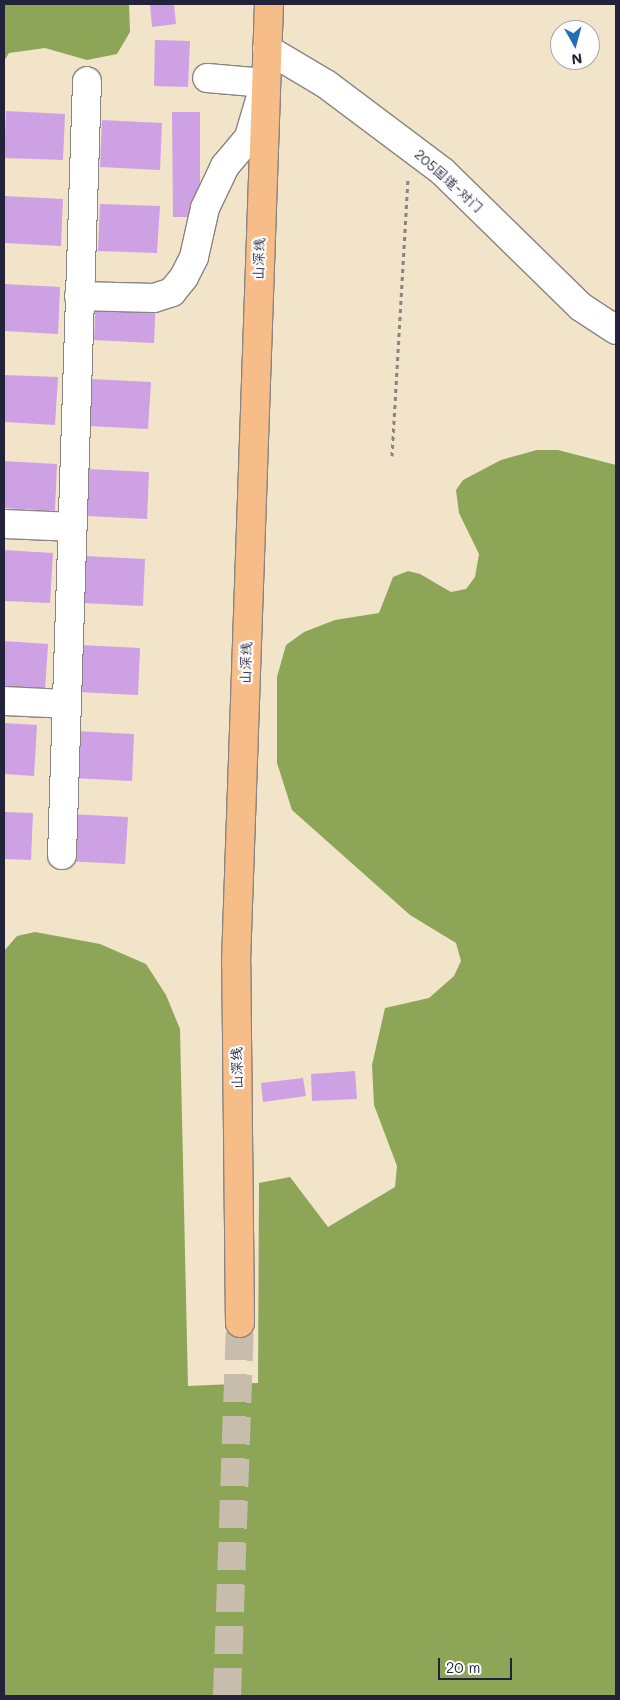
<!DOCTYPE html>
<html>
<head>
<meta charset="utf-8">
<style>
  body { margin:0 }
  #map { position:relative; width:620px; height:1700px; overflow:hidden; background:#f2e4c9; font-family:Mali,"LXGW WenKai TC",sans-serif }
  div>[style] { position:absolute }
  .forest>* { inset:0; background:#8ca556 }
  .building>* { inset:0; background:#cda1e4 }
  .highway-tunnel>* { height:28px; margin-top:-14px; transform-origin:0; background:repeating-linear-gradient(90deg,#c8bdad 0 28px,transparent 0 42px) }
  .path>* { height:3px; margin-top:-1.5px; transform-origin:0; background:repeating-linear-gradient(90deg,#8a8382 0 4px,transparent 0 8px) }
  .roads { filter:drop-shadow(1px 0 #8a8382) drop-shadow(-1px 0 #8a8382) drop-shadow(0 1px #8a8382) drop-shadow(0 -1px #8a8382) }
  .minor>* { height:28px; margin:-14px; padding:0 14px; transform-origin:14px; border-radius:14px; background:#fff }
  .highway>* { height:28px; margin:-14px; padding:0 14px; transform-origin:14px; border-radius:14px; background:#f7bd88 }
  span { translate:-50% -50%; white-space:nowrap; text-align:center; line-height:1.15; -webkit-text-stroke:4.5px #fff; paint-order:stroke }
  .street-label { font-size:14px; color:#22223b }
  .frame { position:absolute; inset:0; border:5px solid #22223b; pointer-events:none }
  .north { position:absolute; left:550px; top:20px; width:50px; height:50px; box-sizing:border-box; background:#fff; border:1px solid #a7a7b1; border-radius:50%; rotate:173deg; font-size:14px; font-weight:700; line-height:20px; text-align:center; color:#22223b }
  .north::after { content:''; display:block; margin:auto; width:18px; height:22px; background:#1f6fb2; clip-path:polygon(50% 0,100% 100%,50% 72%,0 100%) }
  .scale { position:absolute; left:438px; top:1658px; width:74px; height:22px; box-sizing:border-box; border:2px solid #22223b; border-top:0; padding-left:6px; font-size:15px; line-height:18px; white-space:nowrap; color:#22223b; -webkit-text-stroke:4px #fff; paint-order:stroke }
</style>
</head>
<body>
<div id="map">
  <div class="forest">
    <div style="clip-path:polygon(4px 4px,129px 4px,130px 32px,117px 54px,87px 60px,45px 48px,9px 53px,4px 61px)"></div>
    <div style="clip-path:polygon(537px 450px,558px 450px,616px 465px,616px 1696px,4px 1696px,4px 951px,17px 936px,35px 932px,100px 944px,146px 964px,166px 995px,180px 1029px,188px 1386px,258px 1383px,259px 1183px,290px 1177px,328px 1227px,395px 1187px,397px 1166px,374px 1105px,372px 1065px,385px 1008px,429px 998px,454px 976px,461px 961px,456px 943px,410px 915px,292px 810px,277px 763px,277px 677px,286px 645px,304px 632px,335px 620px,379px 613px,393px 577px,408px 571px,420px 574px,451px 592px,466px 589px,475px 577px,479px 554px,459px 513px,456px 490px,463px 480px,501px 460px)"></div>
  </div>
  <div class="building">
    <div style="clip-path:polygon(150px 4px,174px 4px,176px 24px,152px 27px)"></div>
    <div style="clip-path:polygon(155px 40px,190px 41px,188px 87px,154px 86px)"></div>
    <div style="clip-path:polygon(6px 111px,65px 114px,63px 160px,4px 158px)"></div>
    <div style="clip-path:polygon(172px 112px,200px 112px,200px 217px,173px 217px)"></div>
    <div style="clip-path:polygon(102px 120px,162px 123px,160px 170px,100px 167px)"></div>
    <div style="clip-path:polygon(4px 196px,63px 199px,61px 246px,4px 243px)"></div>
    <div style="clip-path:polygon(100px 204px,160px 206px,157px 253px,98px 251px)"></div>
    <div style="clip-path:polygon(4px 284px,60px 287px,58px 334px,4px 331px)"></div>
    <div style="clip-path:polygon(96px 293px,156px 296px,154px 343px,94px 340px)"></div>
    <div style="clip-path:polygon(4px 375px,58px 377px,55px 425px,4px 422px)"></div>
    <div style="clip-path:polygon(91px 379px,151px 382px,148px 429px,88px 426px)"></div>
    <div style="clip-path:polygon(4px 461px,57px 464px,55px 511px,4px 508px)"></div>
    <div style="clip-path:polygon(89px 469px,149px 472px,147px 519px,87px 516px)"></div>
    <div style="clip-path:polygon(4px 550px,53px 553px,50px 603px,4px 601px)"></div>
    <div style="clip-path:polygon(85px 556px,145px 559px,143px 606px,83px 603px)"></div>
    <div style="clip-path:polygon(4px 641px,48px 644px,45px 691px,4px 688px)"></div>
    <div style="clip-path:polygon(80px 645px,140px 648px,138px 695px,78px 692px)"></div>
    <div style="clip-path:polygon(4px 723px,37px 725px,34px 776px,4px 774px)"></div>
    <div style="clip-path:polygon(75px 731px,134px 734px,132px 781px,72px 778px)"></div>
    <div style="clip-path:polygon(4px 812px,33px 813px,31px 860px,4px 859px)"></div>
    <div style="clip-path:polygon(68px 814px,128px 817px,125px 864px,66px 861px)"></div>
    <div style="clip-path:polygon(355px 1071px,357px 1099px,312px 1101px,311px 1074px)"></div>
    <div style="clip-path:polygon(303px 1078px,306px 1096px,263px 1102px,261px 1083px)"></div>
  </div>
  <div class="highway-tunnel">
    <div style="left:227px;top:1696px;width:373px;rotate:-88deg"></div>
  </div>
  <div class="path">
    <div style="left:392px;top:456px;width:279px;rotate:-86.7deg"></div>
  </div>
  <div class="roads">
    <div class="minor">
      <div style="left:267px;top:49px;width:69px;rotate:30.7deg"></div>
      <div style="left:326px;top:84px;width:146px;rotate:36.9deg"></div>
      <div style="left:443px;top:172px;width:193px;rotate:44.4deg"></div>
      <div style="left:581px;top:307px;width:42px;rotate:33.3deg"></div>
      <div style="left:79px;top:296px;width:75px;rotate:1.5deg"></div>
      <div style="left:154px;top:298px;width:19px;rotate:-18deg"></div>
      <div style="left:172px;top:292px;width:19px;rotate:-51deg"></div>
      <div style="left:184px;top:277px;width:22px;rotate:-63deg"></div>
      <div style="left:194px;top:257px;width:50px;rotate:-77.3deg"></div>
      <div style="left:205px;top:208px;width:47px;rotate:-64.5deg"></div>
      <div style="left:225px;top:166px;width:38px;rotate:-50deg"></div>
      <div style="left:249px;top:137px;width:56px;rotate:-73.5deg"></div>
      <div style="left:265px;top:83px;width:58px;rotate:-175.1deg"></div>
      <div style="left:4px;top:524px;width:68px;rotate:2.5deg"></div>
      <div style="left:4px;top:701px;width:63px;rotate:2.7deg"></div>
      <div style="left:62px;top:855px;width:774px;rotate:-88.15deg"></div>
    </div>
    <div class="highway">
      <div style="left:240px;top:1323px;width:360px;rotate:-90.6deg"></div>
      <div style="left:236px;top:963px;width:960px;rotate:-88.03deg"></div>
    </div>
  </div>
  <div class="street-label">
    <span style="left:449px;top:181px;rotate:42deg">205国道-对门</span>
    <span style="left:259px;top:259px;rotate:-88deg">山深线</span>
    <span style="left:246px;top:663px;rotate:-88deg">山深线</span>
    <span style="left:237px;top:1068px;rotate:-91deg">山深线</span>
  </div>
  <div class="frame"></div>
  <div class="north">N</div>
  <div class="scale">20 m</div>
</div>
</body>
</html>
